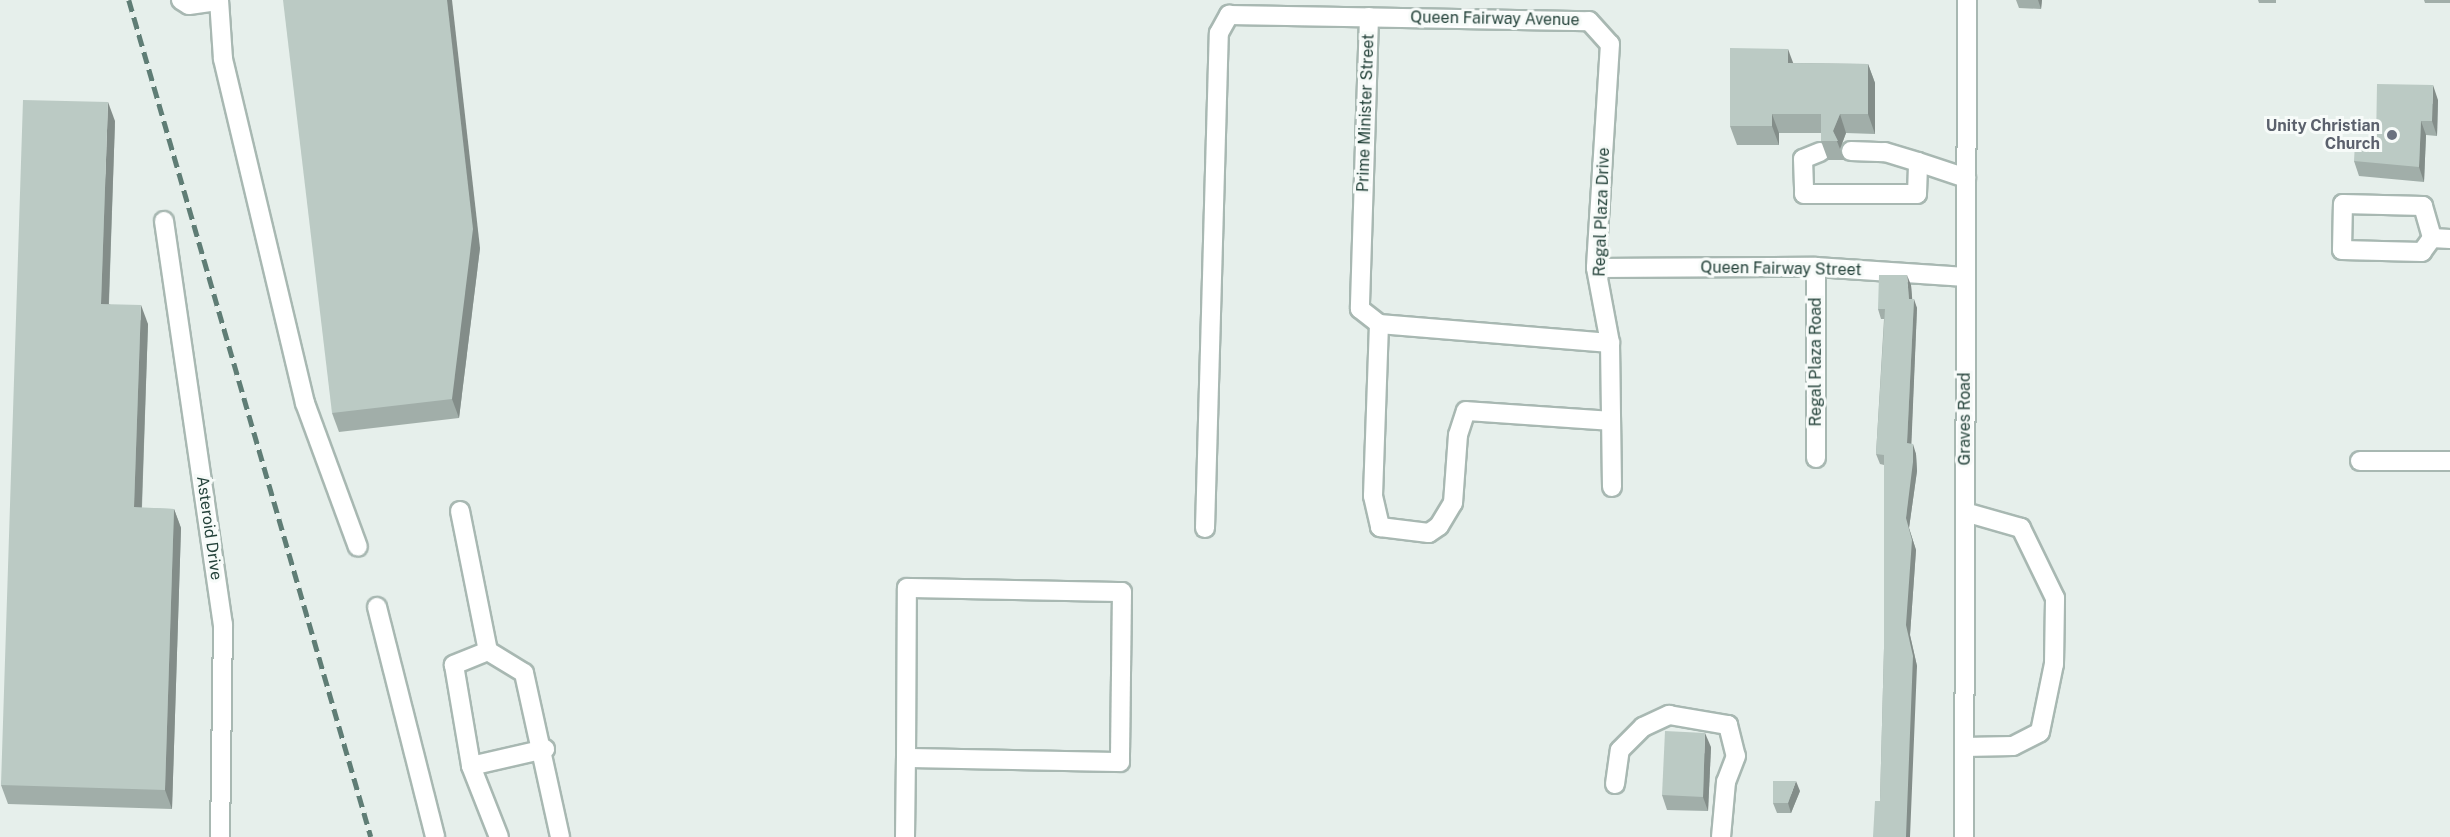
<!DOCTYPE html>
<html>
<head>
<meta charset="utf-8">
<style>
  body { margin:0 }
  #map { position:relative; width:2450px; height:837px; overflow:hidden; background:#e6efeb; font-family:"Public Sans",sans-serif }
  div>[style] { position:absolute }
  .roads { filter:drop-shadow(2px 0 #a8b8b2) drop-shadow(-2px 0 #a8b8b2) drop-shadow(0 2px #a8b8b2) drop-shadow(0 -2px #a8b8b2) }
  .minor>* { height:18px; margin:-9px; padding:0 9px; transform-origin:9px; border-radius:9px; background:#fff }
  .rail>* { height:4.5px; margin-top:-2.25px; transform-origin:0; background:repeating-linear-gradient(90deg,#5f7d75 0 12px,transparent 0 18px) }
  .wall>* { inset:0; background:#a1aea9 }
  .shaded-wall>* { inset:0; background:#838d89 }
  .building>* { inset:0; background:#bbcac4 }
  .dots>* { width:16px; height:16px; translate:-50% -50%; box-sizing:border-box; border:3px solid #f7fbf9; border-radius:50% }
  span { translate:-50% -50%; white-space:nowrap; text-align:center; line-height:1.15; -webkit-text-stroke:6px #f7fbf9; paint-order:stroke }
  .street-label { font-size:16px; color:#24423a }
  .worship-label { font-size:16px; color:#5b616d; font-weight:700 }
  .right { translate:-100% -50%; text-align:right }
</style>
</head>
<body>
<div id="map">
  <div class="roads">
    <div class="minor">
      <div style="left:181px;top:0;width:9px;rotate:32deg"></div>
      <div style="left:189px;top:5px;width:30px;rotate:-8deg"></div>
      <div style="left:219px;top:0;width:59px;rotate:86.1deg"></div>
      <div style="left:223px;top:59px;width:354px;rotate:76.6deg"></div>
      <div style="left:305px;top:403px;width:153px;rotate:69.8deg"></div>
      <div style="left:1369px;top:17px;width:292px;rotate:91.8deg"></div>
      <div style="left:1360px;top:309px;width:24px;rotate:38deg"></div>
      <div style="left:1379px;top:324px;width:172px;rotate:92deg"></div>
      <div style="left:1373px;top:496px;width:32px;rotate:77deg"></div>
      <div style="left:1380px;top:527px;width:49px;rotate:7deg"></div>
      <div style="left:1429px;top:533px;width:12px;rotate:-35deg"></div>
      <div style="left:1439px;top:526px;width:27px;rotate:-59deg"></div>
      <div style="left:1453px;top:503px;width:68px;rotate:-85.8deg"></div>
      <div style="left:1458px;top:435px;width:25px;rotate:-72deg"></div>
      <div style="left:1466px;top:411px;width:145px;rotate:3.9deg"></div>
      <div style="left:1851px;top:151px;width:34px;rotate:2deg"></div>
      <div style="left:1885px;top:152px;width:34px;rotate:17deg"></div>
      <div style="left:1820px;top:152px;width:18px;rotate:158deg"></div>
      <div style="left:1803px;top:159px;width:35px;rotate:88deg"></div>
      <div style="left:1804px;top:194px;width:113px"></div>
      <div style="left:1917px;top:194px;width:32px;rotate:-88deg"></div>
      <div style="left:1918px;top:162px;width:51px;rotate:18.4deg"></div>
      <div style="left:2343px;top:204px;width:80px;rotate:1.4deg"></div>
      <div style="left:2423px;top:206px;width:33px;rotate:74deg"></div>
      <div style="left:2432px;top:238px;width:17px;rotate:126deg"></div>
      <div style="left:2422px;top:252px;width:80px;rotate:-178.6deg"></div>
      <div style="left:2342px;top:250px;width:46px;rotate:-88.8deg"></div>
      <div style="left:164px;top:221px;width:407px;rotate:81.7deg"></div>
      <div style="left:223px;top:624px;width:213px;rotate:90.8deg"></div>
      <div style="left:2432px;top:238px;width:18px;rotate:3deg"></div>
      <div style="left:1816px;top:267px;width:191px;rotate:90deg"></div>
      <div style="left:1596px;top:268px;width:220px;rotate:-0.3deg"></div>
      <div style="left:1816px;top:267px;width:150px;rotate:3.8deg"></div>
      <div style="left:1379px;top:324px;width:232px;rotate:4.7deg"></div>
      <div style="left:2360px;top:461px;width:90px"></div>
      <div style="left:460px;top:511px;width:143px;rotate:78.7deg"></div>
      <div style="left:488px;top:651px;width:42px;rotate:31.4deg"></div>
      <div style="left:524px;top:673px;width:168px;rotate:77.6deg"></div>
      <div style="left:1205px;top:528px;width:495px;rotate:-88.4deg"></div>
      <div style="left:1219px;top:33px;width:21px;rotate:-61deg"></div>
      <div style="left:1229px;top:15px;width:360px;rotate:1deg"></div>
      <div style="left:1589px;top:21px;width:31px;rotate:48deg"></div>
      <div style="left:1610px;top:44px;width:224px;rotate:93.6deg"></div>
      <div style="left:1596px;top:268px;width:76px;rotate:79.4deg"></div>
      <div style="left:1610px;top:343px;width:144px;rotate:89.2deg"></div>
      <div style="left:377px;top:607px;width:237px;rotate:75.8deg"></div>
      <div style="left:488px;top:651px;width:37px;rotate:158deg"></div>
      <div style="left:454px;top:665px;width:102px;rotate:80.4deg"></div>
      <div style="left:471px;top:766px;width:76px;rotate:68.5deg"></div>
      <div style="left:1964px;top:747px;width:49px;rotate:-1.2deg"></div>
      <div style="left:2013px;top:746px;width:30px;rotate:-27deg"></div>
      <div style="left:2040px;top:732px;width:69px;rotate:-78.4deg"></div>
      <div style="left:2054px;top:664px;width:66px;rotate:-89.1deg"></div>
      <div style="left:2055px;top:598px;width:78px;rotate:-115.9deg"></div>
      <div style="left:2021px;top:528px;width:58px;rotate:-164.1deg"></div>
      <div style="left:471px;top:766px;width:76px;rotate:-12.9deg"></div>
      <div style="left:1615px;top:784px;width:34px;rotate:-82deg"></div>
      <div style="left:1620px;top:750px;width:33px;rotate:-45deg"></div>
      <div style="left:1643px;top:727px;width:29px;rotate:-25deg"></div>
      <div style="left:1669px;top:715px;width:60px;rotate:9.6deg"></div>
      <div style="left:1728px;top:725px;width:32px;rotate:76deg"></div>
      <div style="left:1736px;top:756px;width:28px;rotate:111deg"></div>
      <div style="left:1726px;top:782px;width:55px;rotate:95.2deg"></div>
      <div style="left:905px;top:837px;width:79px;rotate:-89.3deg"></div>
      <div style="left:906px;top:758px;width:170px;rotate:-89.7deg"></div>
      <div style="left:907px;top:588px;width:215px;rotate:1.1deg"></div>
      <div style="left:1122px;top:592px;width:170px;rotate:90.7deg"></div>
      <div style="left:1120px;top:762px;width:214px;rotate:-178.9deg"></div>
      <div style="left:1964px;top:837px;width:837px;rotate:-89.79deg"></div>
    </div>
  </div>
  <div class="rail">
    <div style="left:129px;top:0;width:871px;rotate:73.87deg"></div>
  </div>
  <div class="wall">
    <div style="clip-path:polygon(2016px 0,2042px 0,2041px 9px,2019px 8px)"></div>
    <div style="clip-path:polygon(2258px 0,2276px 0,2276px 3px,2259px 3px)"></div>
    <div style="clip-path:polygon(2424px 0,2450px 0,2450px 3px,2425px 3px)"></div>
    <div style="clip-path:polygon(1793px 63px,1868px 64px,1875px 83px,1875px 134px,1846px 133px,1840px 149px,1845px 160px,1828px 160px,1821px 141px,1821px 133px,1779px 133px,1779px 145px,1737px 145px,1730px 126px)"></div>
    <div style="clip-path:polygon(2438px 100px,2437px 136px,2426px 135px,2424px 182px,2359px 176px,2354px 161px,2376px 143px)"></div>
    <div style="clip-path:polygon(115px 121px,109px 304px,148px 324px,142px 508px,174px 509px,181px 528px,172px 809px,8px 804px,1px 785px)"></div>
    <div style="clip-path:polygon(480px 248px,459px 418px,339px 432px,332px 413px)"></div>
    <div style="clip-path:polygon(1911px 285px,1912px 299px,1917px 308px,1911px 444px,1916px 454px,1917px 471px,1909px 528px,1916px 550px,1910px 635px,1917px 666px,1880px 801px,1884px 648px,1884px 465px,1880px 464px,1876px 454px,1884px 319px,1881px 319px,1878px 309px)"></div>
    <div style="clip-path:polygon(1711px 747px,1708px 811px,1667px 810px,1662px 795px)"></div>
    <div style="clip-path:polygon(1800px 791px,1791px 813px,1777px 813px,1773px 803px)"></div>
  </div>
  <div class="shaded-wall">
    <div style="clip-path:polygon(447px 0,452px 0,480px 248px,459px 418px,452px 399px)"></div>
    <div style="clip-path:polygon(2038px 0,2042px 0,2041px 9px)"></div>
    <div style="clip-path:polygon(1788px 49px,1795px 68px,1788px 63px)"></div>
    <div style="clip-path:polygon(1868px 64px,1875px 83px,1875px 134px,1868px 114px)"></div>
    <div style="clip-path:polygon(2433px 85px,2438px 100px,2437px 136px,2432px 121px)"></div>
    <div style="clip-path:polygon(108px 102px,115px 121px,108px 323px,101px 304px)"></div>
    <div style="clip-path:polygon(1772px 114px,1779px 133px,1779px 145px,1772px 126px)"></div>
    <div style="clip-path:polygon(1840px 114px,1846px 133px,1840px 149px,1833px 131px)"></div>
    <div style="clip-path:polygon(2421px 121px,2426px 135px,2424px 182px,2419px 167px)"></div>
    <div style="clip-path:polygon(1907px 275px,1911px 285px,1913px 308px,1909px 299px)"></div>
    <div style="clip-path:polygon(1914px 299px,1917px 308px,1911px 453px,1907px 443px)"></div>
    <div style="clip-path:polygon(141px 305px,148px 324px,141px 526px,134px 507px)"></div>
    <div style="clip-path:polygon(1913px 444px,1916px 454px,1917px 471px,1909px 528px,1916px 550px,1910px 635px,1917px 666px,1910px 837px,1906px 837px,1906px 518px)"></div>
    <div style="clip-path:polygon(174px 509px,181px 528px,172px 809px,165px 790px)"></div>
    <div style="clip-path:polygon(1705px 733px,1711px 747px,1708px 811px,1703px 797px)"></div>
    <div style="clip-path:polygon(1796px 781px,1800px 791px,1791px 813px,1788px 803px)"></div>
  </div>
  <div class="building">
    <div style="clip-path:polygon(283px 0,447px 0,473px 229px,452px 399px,332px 413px)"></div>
    <div style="clip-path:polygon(1730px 48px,1788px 49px,1788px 63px,1868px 64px,1868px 114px,1840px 114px,1833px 131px,1838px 141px,1821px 141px,1821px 114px,1772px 114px,1772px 126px,1730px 126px)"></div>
    <div style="clip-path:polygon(2377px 84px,2433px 85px,2432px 121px,2421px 121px,2419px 167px,2354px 161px,2355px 143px,2376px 143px)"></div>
    <div style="clip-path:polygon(23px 100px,108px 102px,101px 304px,141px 305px,134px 507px,174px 509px,165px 790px,1px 785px)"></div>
    <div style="clip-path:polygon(1879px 275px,1907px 275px,1909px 299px,1914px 299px,1907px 443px,1913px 444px,1913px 462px,1906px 518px,1912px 540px,1906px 625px,1913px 656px,1906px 837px,1873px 837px,1875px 801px,1880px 801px,1884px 648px,1884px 455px,1876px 454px,1885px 309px,1878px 309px)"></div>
    <div style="clip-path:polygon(1665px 731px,1705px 733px,1703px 797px,1662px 795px)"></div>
    <div style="clip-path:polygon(1773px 781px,1796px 781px,1788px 803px,1773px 803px)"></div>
  </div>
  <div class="dots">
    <div style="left:2392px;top:135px;background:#6b7280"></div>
  </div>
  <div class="street-label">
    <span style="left:1495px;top:19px;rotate:1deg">Queen Fairway Avenue</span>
    <span style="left:1366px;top:113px;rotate:-88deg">Prime Minister Street</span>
    <span style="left:1602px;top:212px;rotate:-88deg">Regal Plaza Drive</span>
    <span style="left:1781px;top:269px;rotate:1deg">Queen Fairway Street</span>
    <span style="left:1816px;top:362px;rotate:-90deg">Regal Plaza Road</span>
    <span style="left:1965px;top:419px;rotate:-90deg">Graves Road</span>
    <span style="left:209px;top:528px;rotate:82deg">Asteroid Drive</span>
  </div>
  <div class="worship-label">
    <span class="right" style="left:2380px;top:135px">Unity Christian<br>Church</span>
  </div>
</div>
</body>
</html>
